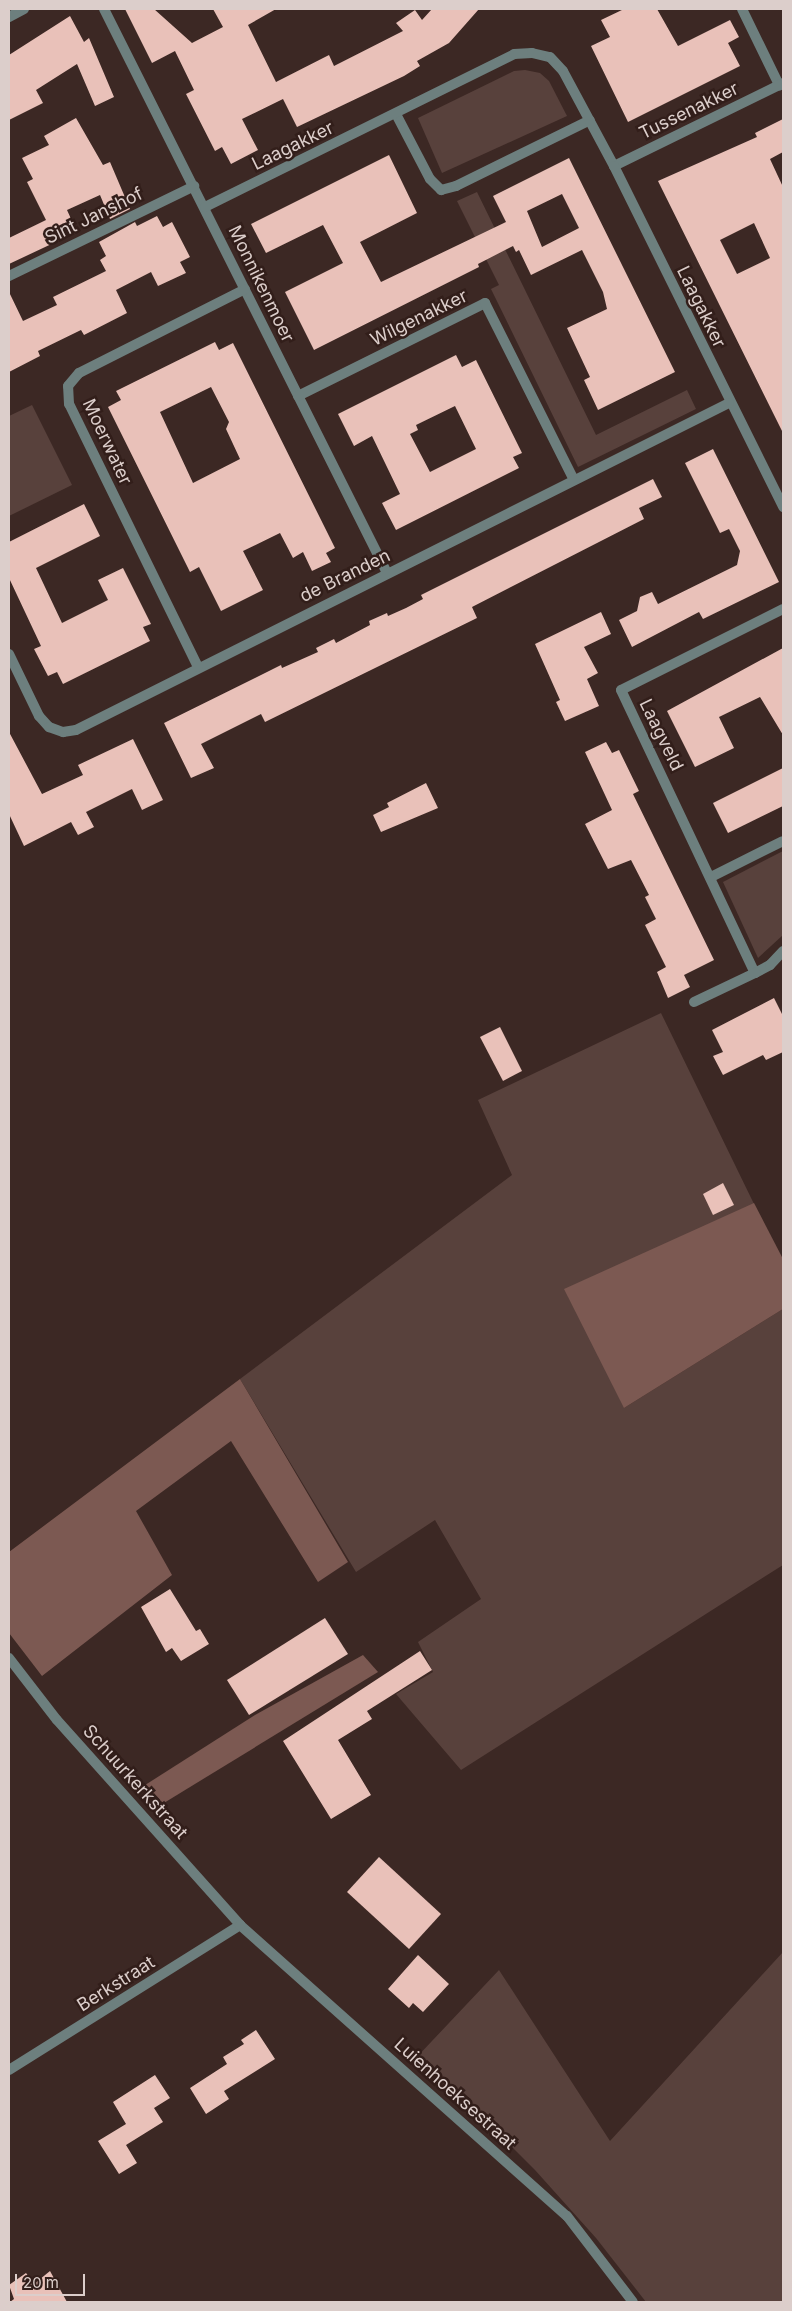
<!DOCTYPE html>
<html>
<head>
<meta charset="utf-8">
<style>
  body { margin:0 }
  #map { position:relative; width:792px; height:2311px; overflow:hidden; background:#3c2824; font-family:Inter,sans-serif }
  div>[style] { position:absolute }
  .green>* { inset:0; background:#58413c }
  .forest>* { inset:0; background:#7c5952 }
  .building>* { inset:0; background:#e9c1b9 }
  .minor>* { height:10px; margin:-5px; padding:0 5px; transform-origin:5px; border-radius:5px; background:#6d7f7e }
  .tertiary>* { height:10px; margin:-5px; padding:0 5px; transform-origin:5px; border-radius:5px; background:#6d7f7e }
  span { translate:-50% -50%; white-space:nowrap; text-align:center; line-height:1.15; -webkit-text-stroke:5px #321e1a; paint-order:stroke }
  .street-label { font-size:18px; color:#dccecb }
  .frame { position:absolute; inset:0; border:10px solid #dccecb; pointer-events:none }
  .scale { position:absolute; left:15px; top:2274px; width:70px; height:22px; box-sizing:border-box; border:2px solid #dccecb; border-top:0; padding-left:6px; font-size:15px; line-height:18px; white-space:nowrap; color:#dccecb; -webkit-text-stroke:4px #321e1a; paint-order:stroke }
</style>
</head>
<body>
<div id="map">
  <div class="green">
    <div style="clip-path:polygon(525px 70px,540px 73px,549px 81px,567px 116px,442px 173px,418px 118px,514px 71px)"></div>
    <div style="clip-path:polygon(477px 192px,596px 435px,687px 390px,696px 409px,578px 467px,491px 289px,499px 285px,457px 201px)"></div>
    <div style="clip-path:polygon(32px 405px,72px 485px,9px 516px,9px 416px)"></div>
    <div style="clip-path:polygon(783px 851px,783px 935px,758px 958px,723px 882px)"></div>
    <div style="clip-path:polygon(661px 1013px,755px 1206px,624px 1408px,783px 1309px,783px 1565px,461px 1770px,396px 1694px,433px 1672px,418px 1642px,481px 1599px,435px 1520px,356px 1572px,240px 1379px,512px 1175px,478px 1100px)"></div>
    <div style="clip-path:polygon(783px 1952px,783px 2302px,646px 2302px,596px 2238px,535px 2170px,491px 2126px,415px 2059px,499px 1970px,610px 2141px)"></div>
  </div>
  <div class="forest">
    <div style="clip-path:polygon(754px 1203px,783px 1259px,783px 1309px,624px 1408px,564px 1289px)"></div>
    <div style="clip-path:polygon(240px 1379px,348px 1562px,318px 1582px,231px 1441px,136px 1511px,172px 1575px,42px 1676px,9px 1633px,9px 1552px)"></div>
    <div style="clip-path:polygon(363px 1655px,378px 1672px,159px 1806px,142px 1787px,255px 1715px)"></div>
  </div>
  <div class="building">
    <div style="clip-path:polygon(125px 9px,154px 9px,192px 43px,223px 27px,213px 9px,276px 9px,248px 25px,276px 82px,329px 55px,334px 66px,403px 31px,396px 23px,415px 10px,422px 20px,432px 9px,479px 9px,449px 43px,417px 61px,420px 66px,404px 76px,297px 127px,283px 99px,242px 119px,258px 150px,231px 164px,222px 147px,215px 151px,186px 94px,194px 90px,175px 51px,152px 63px)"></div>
    <div style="clip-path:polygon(624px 9px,657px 9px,678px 46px,730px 20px,739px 37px,728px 43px,740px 66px,628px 122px,591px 46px,610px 37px,601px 20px)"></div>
    <div style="clip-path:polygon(70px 16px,84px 42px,89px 38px,114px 97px,95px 106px,77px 64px,36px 90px,43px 103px,9px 120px,9px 55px)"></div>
    <div style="clip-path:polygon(76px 118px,103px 165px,110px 162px,130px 209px,110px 219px,100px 195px,67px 210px,77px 232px,9px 264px,9px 238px,46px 220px,27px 182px,33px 179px,22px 158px,49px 145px,44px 136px)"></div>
    <div style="clip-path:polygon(evenodd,783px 119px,783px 152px,770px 159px,783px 187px,783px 433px,658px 181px,757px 137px,755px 133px,783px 119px,754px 223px,770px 258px,737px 274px,720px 240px,754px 223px)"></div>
    <div style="clip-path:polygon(evenodd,389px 155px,417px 213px,360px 242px,381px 282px,506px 222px,493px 196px,569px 158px,675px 372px,598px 410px,584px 380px,590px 377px,567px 328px,607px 309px,603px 292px,582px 250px,531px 275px,519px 250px,516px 252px,513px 246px,478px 264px,479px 267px,314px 350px,285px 292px,343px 263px,323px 225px,266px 253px,251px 224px,389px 155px,562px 194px,579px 228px,542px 247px,527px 211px,562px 194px)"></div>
    <div style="clip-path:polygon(157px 216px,163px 227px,172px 222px,190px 257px,180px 262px,186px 273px,158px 286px,151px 272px,116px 290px,127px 313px,84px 335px,81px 330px,38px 351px,40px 356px,9px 372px,9px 292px,23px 321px,57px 305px,53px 297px,106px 271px,100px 260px,106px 256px,99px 242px,135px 222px,137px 226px)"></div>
    <div style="clip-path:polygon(evenodd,215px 342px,219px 350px,233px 343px,335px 548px,326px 553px,331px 562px,312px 571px,303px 552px,293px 558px,280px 533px,243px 551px,263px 590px,221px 611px,199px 567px,190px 572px,108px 407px,121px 400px,116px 391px,215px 342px,211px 387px,229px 422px,226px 429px,240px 459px,193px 483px,160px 412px,211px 387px)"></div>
    <div style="clip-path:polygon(evenodd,456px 355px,462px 367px,476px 360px,522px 453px,513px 457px,519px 468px,396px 530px,382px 503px,400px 494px,372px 436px,354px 446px,338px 414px,456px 355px,455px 406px,476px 449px,430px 472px,410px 434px,418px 430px,416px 425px,455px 406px)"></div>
    <div style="clip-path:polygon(713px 449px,779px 582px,703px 619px,699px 612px,632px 647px,619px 620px,637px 611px,640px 597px,652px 592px,658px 604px,737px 565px,740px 551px,729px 529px,720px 533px,685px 463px)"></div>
    <div style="clip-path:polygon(653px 479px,662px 497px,639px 508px,644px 519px,472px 607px,477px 618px,265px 722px,261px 714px,201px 744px,214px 768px,191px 778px,164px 723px,273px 669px,281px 665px,282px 668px,318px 652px,316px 648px,334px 639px,336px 643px,370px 625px,369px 621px,387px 613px,388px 616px,406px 608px,423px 599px,421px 595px)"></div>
    <div style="clip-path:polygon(84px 504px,100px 536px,36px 568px,62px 623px,108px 600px,98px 580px,123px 568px,151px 624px,143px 627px,150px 641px,63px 684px,57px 672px,48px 676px,34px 649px,41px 646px,9px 578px,9px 542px)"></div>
    <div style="clip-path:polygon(601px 612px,611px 634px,584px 647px,598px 673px,587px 679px,599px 706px,565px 721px,556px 702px,560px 700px,535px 644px)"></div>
    <div style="clip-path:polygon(783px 648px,783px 735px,760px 697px,719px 717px,734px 748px,695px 767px,667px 711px)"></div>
    <div style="clip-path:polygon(9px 732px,42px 794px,83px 775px,78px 765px,133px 739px,163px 800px,142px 810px,132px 789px,86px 812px,94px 827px,78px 835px,71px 822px,24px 846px,9px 814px)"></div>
    <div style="clip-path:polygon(606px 742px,612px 753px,619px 750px,639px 791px,633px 794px,714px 960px,684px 975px,690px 987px,668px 998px,657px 972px,666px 967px,645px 925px,656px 919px,645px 897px,649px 895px,631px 860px,608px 869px,585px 824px,612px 810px,585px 752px)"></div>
    <div style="clip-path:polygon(783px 768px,783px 806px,728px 833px,713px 803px)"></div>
    <div style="clip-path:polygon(426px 783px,438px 808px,381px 832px,373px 815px,389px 807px,387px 803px)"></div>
    <div style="clip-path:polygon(774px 998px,783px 1016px,783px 1052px,766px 1060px,763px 1055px,723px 1075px,713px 1056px,723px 1052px,712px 1030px)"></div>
    <div style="clip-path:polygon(500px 1027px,522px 1071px,503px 1081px,480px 1037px)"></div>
    <div style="clip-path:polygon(723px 1183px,734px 1205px,713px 1215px,703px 1194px)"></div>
    <div style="clip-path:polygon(170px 1589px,196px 1631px,200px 1629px,209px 1644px,181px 1661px,172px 1648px,166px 1652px,141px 1607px)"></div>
    <div style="clip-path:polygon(325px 1618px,348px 1654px,249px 1715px,227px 1680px)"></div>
    <div style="clip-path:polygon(420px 1651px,432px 1670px,367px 1711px,372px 1719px,338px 1740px,371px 1795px,331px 1819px,283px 1741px)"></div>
    <div style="clip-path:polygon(379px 1857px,441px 1914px,409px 1949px,347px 1892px)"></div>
    <div style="clip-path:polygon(418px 1955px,449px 1984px,423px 2012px,413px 2003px,409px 2008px,388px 1989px)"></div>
    <div style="clip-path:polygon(256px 2030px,275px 2059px,224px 2091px,229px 2099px,206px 2114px,190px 2088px,227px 2064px,223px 2057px,244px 2044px,241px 2040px)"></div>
    <div style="clip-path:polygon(155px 2075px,170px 2098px,154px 2108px,163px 2122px,126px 2145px,137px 2163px,119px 2174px,98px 2141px,126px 2124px,113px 2102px)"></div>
    <div style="clip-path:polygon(50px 2271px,67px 2302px,10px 2302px,14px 2299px,9px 2285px,26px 2273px,34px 2284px)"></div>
  </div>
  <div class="minor">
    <div style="left:104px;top:9px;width:631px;rotate:63.35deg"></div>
    <div style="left:742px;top:9px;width:85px;rotate:64deg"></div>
    <div style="left:779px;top:85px;width:4px;rotate:-27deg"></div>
    <div style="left:396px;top:114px;width:73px;rotate:62.4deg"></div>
    <div style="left:430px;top:179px;width:16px;rotate:45deg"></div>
    <div style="left:441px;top:190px;width:16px;rotate:-15deg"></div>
    <div style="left:456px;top:186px;width:149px;rotate:-26.2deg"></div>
    <div style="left:614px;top:166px;width:184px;rotate:-26.1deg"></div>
    <div style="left:205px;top:207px;width:345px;rotate:-26.3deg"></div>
    <div style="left:514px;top:54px;width:18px;rotate:-3deg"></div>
    <div style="left:532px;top:53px;width:18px;rotate:13deg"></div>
    <div style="left:550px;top:57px;width:19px;rotate:47deg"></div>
    <div style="left:563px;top:71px;width:108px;rotate:61.8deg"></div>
    <div style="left:614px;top:166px;width:381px;rotate:63.6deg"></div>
    <div style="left:9px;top:276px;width:206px;rotate:-25.9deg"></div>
    <div style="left:298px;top:396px;width:209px;rotate:-26.4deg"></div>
    <div style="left:485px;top:303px;width:198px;rotate:63.3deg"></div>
    <div style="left:783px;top:609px;width:181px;rotate:153.4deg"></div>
    <div style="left:621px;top:690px;width:313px;rotate:64.7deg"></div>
    <div style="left:755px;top:973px;width:17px;rotate:-28deg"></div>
    <div style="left:770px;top:965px;width:19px;rotate:-47deg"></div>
    <div style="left:9px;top:654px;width:69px;rotate:64.2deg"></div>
    <div style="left:39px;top:716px;width:15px;rotate:48deg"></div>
    <div style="left:49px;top:727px;width:15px;rotate:20deg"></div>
    <div style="left:63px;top:732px;width:13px;rotate:-9deg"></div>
    <div style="left:76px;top:730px;width:730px;rotate:-26.6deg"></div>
    <div style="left:198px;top:667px;width:293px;rotate:-116.1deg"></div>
    <div style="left:69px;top:404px;width:18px;rotate:-93deg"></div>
    <div style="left:68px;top:386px;width:17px;rotate:-50deg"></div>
    <div style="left:79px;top:373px;width:186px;rotate:-26.8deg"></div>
    <div style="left:711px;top:877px;width:80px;rotate:-26.6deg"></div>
    <div style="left:694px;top:1002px;width:68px;rotate:-25.4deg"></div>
    <div style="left:9px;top:2070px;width:273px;rotate:-32.1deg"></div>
  </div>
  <div class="tertiary">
    <div style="left:9px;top:17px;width:17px;rotate:-28deg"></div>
    <div style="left:9px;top:1658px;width:78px;rotate:52.3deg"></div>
    <div style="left:57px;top:1720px;width:275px;rotate:48.2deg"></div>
    <div style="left:240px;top:1925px;width:438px;rotate:41.7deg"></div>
    <div style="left:567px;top:2216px;width:108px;rotate:52.5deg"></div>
  </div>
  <div class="street-label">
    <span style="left:689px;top:111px;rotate:-26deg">Tussenakker</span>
    <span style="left:293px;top:146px;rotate:-26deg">Laagakker</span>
    <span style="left:94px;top:216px;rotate:-26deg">Sint Janshof</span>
    <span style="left:261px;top:284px;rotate:64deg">Monnikenmoer</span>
    <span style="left:701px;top:307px;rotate:64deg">Laagakker</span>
    <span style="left:419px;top:318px;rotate:-26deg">Wilgenakker</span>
    <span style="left:107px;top:442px;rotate:65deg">Moerwater</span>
    <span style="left:345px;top:576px;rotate:-26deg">de Branden</span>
    <span style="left:661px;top:735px;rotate:64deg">Laagveld</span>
    <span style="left:135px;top:1782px;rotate:48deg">Schuurkerkstraat</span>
    <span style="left:116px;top:1984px;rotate:-32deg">Berkstraat</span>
    <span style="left:455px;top:2094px;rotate:42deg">Luienhoeksestraat</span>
  </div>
  <div class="frame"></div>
  <div class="scale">20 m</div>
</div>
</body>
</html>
